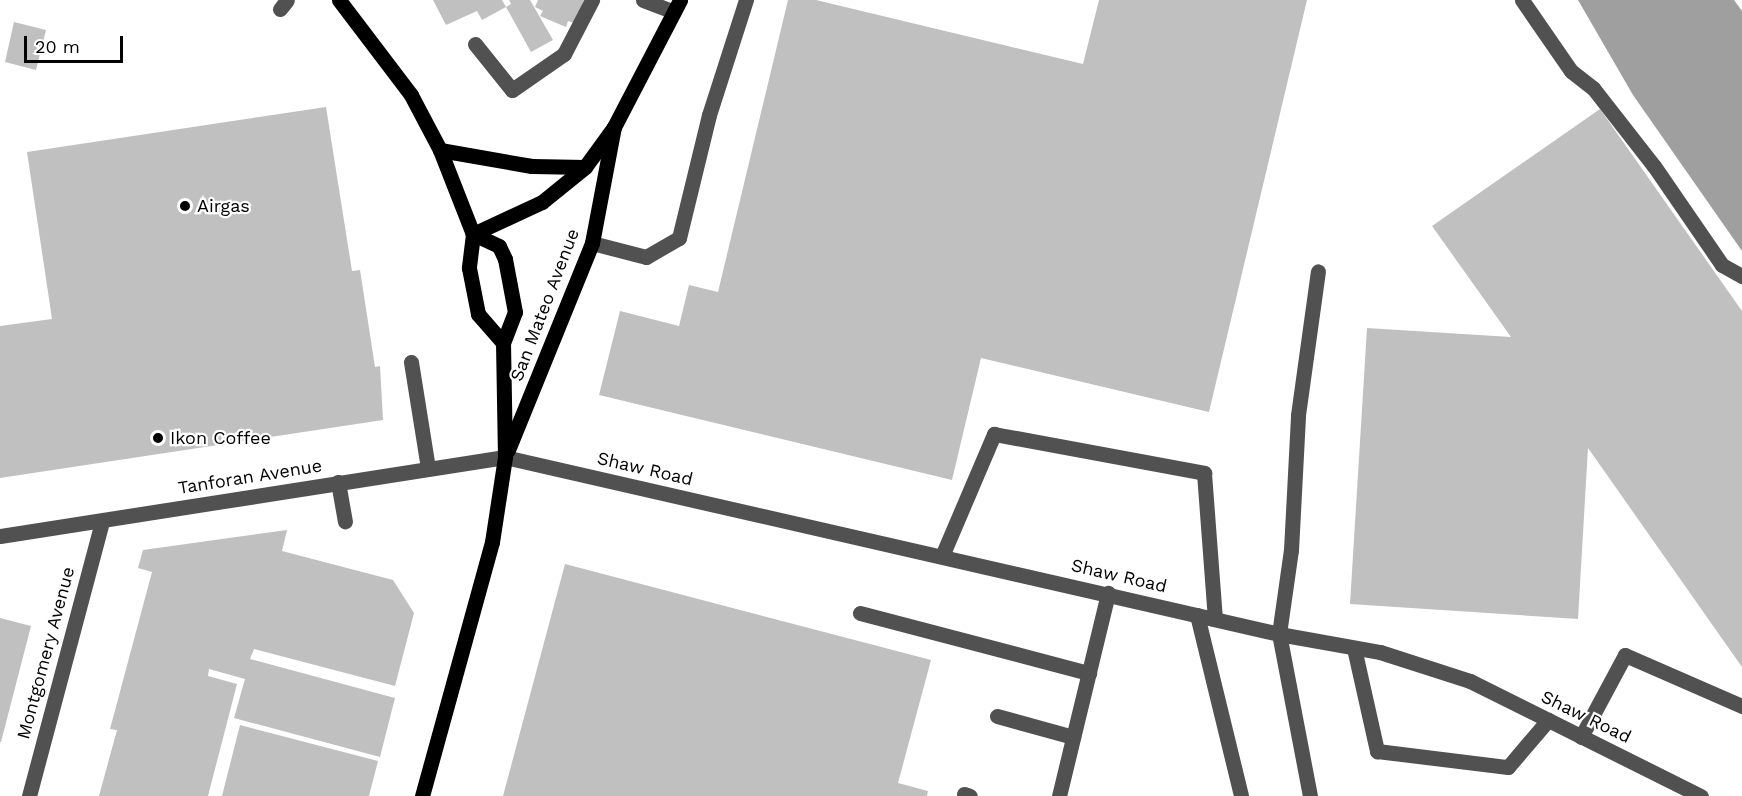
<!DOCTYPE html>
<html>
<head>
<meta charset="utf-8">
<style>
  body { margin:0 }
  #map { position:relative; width:1742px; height:796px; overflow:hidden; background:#fff; font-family:"Work Sans",sans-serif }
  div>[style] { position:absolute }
  .water>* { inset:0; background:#9f9f9f }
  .building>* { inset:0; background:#c0c0c0 }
  .minor>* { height:15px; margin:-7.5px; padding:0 7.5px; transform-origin:7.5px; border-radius:7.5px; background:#515151 }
  .major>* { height:15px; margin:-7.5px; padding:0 7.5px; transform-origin:7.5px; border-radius:7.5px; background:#000 }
  .dots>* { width:16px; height:16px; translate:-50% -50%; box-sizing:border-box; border:3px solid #fff; border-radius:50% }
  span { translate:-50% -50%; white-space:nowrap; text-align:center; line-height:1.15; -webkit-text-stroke:4.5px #fff; paint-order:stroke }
  .poi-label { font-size:18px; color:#000 }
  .left { translate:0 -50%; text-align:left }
  .street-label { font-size:18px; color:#000 }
  .scale { position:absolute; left:24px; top:36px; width:99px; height:27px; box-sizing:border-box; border:3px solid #000; border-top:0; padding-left:8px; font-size:18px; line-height:21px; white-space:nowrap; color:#000; -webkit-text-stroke:4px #fff; paint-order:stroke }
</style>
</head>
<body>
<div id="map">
  <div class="water">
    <div style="clip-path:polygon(1578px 0,1734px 0,1742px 11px,1742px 251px,1633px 95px)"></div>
  </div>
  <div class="building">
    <div style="clip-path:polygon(433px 0,502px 0,506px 7px,482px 20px,477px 11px,446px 25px)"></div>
    <div style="clip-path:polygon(509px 0,530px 0,553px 40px,531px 52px,506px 7px,511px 4px)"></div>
    <div style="clip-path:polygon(538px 0,584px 0,574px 23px,568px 21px,566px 27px,540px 16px,543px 11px,535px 7px)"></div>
    <div style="clip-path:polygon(788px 0,816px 0,1083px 64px,1099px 0,1307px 0,1209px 412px,981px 358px,952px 480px,599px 395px,620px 311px,679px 326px,689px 285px,718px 292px)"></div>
    <div style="clip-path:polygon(14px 22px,46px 30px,36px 70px,5px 62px)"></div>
    <div style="clip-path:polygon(326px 107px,352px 271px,360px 270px,375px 367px,380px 366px,383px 420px,0 478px,0 326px,52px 319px,27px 152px)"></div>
    <div style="clip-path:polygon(1600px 109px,1742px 311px,1742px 667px,1588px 448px,1578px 619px,1350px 604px,1367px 328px,1511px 337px,1432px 226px)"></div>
    <div style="clip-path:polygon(287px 530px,282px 551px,393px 580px,414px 613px,395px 686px,254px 649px,250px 659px,395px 698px,380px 757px,234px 718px,245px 679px,209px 669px,208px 676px,237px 684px,208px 796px,99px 796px,117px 730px,110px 729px,152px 572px,138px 568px,143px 550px)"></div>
    <div style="clip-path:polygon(565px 564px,931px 660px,898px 783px,928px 791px,927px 796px,503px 796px)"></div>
    <div style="clip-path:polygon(0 618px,31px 626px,1px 742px,0 742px)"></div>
    <div style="clip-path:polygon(240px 725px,378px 761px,369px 796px,222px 796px)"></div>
  </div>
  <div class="minor">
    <div style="left:643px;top:0;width:33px;rotate:21deg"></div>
    <div style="left:1522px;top:0;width:86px;rotate:55.4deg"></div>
    <div style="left:1571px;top:71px;width:28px;rotate:38deg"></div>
    <div style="left:1593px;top:88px;width:99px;rotate:52deg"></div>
    <div style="left:1654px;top:166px;width:120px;rotate:55.5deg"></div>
    <div style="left:1722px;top:265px;width:23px;rotate:29deg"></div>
    <div style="left:280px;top:9px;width:11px;rotate:-52deg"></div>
    <div style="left:475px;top:44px;width:59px;rotate:51.2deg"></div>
    <div style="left:512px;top:90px;width:63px;rotate:-34.7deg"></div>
    <div style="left:564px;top:54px;width:61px;rotate:-62.6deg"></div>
    <div style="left:592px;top:243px;width:56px;rotate:14.5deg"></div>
    <div style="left:646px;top:257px;width:38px;rotate:-30deg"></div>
    <div style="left:679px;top:238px;width:127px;rotate:-76.3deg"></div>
    <div style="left:709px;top:115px;width:121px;rotate:-72.2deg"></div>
    <div style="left:411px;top:362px;width:107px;rotate:80.9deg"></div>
    <div style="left:338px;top:482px;width:40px;rotate:80deg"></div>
    <div style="left:0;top:536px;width:511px;rotate:-8.89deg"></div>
    <div style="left:505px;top:457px;width:794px;rotate:12.88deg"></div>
    <div style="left:1279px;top:634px;width:103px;rotate:10.1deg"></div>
    <div style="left:1380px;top:652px;width:95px;rotate:17.9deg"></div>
    <div style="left:1470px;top:681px;width:258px;rotate:26.5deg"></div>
    <div style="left:942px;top:556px;width:133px;rotate:-66.9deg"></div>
    <div style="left:994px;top:434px;width:214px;rotate:10.5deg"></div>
    <div style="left:1204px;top:473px;width:146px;rotate:85.7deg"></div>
    <div style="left:860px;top:613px;width:237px;rotate:14.7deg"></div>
    <div style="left:1197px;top:615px;width:186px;rotate:76.3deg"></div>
    <div style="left:1354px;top:648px;width:106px;rotate:77.4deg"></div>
    <div style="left:1377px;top:751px;width:132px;rotate:7deg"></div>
    <div style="left:1508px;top:767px;width:62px;rotate:-49.6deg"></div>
    <div style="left:997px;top:716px;width:79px;rotate:15.4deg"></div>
    <div style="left:1581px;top:737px;width:93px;rotate:-61.8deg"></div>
    <div style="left:1625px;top:655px;width:128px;rotate:23.6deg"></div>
    <div style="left:964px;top:794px;width:6px;rotate:18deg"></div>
    <div style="left:29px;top:796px;width:285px;rotate:-75.1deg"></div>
    <div style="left:1059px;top:796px;width:209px;rotate:-76.4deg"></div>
    <div style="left:1310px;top:796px;width:165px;rotate:-100.8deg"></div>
    <div style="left:1279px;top:634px;width:85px;rotate:-81.9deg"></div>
    <div style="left:1291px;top:550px;width:135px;rotate:-87deg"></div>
    <div style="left:1298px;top:415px;width:145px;rotate:-82.1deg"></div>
  </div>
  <div class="major">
    <div style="left:339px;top:0;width:119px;rotate:52.8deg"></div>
    <div style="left:411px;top:95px;width:62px;rotate:62.2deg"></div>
    <div style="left:440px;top:150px;width:90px;rotate:68.6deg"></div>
    <div style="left:473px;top:234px;width:34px;rotate:97deg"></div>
    <div style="left:469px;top:268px;width:47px;rotate:78.9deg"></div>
    <div style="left:478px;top:314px;width:38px;rotate:49deg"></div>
    <div style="left:440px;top:150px;width:93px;rotate:9.9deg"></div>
    <div style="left:532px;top:166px;width:53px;rotate:1.1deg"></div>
    <div style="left:473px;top:234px;width:76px;rotate:-24.9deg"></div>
    <div style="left:542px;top:202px;width:55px;rotate:-39.1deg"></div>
    <div style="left:585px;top:167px;width:49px;rotate:-54.1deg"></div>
    <div style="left:614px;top:127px;width:143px;rotate:-62.5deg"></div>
    <div style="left:508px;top:450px;width:223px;rotate:-67.9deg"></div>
    <div style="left:592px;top:243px;width:118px;rotate:-79.3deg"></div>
    <div style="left:422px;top:796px;width:263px;rotate:-74.6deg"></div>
    <div style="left:492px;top:542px;width:86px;rotate:-81.3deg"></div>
    <div style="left:505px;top:457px;width:114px;rotate:-91deg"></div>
    <div style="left:503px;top:343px;width:33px;rotate:-69deg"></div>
    <div style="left:515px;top:312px;width:54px;rotate:-100.7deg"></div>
    <div style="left:505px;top:259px;width:14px;rotate:-115deg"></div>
    <div style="left:499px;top:246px;width:29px;rotate:-155deg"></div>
  </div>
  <div class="dots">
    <div style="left:185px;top:206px;background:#000"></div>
    <div style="left:158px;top:438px;background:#000"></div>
  </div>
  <div class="poi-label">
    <span class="left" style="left:197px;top:206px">Airgas</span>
    <span class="left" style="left:170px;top:438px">Ikon Coffee</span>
  </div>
  <div class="street-label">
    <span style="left:545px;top:305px;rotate:-69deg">San Mateo Avenue</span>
    <span style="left:645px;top:469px;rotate:13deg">Shaw Road</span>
    <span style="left:250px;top:477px;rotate:-9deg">Tanforan Avenue</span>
    <span style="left:1119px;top:576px;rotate:13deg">Shaw Road</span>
    <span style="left:46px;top:653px;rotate:-75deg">Montgomery Avenue</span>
    <span style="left:1586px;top:717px;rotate:26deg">Shaw Road</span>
  </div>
  <div class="scale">20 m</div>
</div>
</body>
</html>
